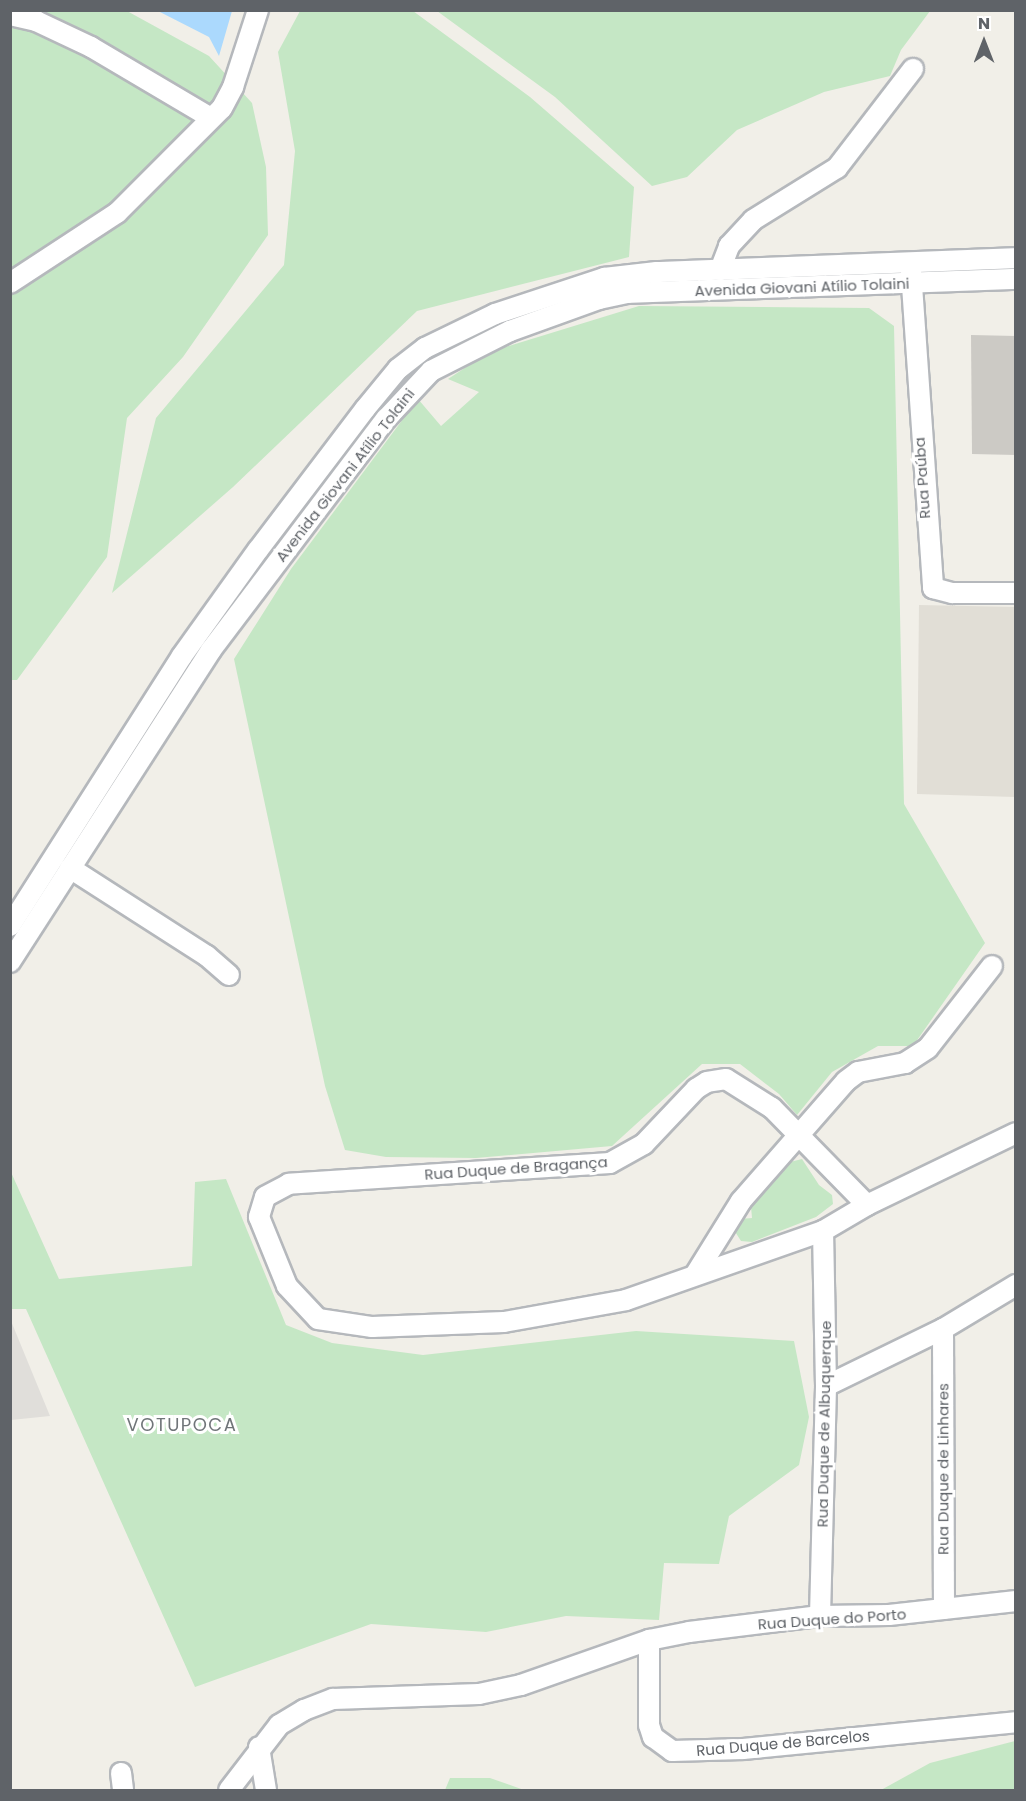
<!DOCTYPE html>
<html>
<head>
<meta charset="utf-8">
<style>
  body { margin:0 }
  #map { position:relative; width:1026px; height:1801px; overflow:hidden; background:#f1efe8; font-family:Poppins,sans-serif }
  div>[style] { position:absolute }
  .industrial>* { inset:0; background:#e0deda }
  .education>* { inset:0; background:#e1ded6 }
  .green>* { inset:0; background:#c5e7c5 }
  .water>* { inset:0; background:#abd9fd }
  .building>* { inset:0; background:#cccac5 }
  .roads { filter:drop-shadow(2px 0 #b5b8bc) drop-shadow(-2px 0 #b5b8bc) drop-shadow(0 2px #b5b8bc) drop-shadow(0 -2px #b5b8bc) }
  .minor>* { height:20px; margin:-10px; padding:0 10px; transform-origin:10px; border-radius:10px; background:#fff }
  span { translate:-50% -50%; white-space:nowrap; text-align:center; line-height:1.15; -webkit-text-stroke:6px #fff; paint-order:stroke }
  .street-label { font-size:15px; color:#5f6368 }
  .quarter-label { font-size:18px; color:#707579; letter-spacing:1.5px }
  .frame { position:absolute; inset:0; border:12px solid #5f6368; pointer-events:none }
  .north { position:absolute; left:954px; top:12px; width:60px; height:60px; -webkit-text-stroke:4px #fff; paint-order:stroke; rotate:0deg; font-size:16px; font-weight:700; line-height:24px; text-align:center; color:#5f6368 }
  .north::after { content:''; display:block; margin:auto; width:21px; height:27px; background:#5f6368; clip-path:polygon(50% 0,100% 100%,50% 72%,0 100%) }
</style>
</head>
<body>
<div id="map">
  <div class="industrial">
    <div style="clip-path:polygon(11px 1321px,50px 1416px,11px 1420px)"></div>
  </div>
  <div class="education">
    <div style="clip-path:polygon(919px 605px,1015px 607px,1015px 797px,917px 794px)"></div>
  </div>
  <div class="green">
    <div style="clip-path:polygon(10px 11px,127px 11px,209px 56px,252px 103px,266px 167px,268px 235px,183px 357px,127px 418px,107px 557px,17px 680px,11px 680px)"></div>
    <div style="clip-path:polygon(300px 11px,413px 11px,530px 97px,634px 187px,629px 257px,417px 311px,233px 487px,112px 593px,156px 418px,284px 265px,295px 151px,278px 52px)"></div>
    <div style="clip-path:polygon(437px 11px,930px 11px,901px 50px,890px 76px,824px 92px,737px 130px,687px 177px,652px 186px,555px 97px)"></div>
    <div style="clip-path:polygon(639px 306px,869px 308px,894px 326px,904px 804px,985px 943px,913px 1046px,878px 1046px,832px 1072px,797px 1115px,779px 1094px,740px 1064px,702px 1064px,612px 1146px,476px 1158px,386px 1157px,345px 1150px,325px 1086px,234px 659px,291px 569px,418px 399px,441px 426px,479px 392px,448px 379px,489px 352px)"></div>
    <div style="clip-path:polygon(802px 1159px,819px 1185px,832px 1195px,833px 1204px,816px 1217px,752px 1242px,741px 1241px,734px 1230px,740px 1219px,752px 1218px,751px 1207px,772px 1181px,790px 1162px)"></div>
    <div style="clip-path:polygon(10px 1170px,59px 1279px,192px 1266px,195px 1182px,226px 1179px,286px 1325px,332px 1343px,423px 1355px,636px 1331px,794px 1341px,809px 1417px,799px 1465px,729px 1516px,719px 1564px,664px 1563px,659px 1620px,566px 1616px,486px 1632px,371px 1624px,195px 1687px,26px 1309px,11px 1309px)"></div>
    <div style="clip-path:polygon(1015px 1741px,1015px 1790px,881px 1790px,930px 1763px)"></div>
    <div style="clip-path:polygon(450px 1778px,490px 1778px,524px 1790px,445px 1790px)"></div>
  </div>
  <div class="water">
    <div style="clip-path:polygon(158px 11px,232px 11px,219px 56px,209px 37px)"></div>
  </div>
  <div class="building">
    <div style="clip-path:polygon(971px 335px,1016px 336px,1016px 455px,972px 454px)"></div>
  </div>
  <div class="roads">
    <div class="minor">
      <div style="left:10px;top:15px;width:27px;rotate:13deg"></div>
      <div style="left:36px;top:21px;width:61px;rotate:25.3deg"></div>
      <div style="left:91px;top:47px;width:139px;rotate:30.6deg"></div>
      <div style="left:720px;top:270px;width:26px;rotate:-69deg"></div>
      <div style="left:729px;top:246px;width:35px;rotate:-47deg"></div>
      <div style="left:753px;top:220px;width:99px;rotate:-31.8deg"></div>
      <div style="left:837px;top:168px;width:125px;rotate:-52.5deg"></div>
      <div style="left:911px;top:271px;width:318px;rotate:86deg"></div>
      <div style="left:933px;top:588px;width:20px;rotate:15deg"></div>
      <div style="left:952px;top:593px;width:64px"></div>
      <div style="left:10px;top:283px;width:128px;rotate:-33.2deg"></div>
      <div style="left:117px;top:213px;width:148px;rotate:-45deg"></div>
      <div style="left:222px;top:108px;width:24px;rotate:-62deg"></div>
      <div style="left:233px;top:87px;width:81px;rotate:-72deg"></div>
      <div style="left:70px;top:868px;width:163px;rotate:32.7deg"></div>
      <div style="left:207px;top:956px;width:29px;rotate:41deg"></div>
      <div style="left:10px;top:926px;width:320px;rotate:-57.5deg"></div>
      <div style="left:182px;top:656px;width:130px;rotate:-54.4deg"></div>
      <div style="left:258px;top:550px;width:177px;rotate:-52.8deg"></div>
      <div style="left:365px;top:409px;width:52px;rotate:-50.5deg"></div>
      <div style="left:398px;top:369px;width:34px;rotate:-38deg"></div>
      <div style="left:425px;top:348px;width:78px;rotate:-25.9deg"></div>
      <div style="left:495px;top:314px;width:115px;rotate:-18.3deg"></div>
      <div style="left:604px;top:278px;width:53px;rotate:-6.5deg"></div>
      <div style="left:657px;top:272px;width:359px;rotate:-2.2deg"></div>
      <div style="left:10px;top:962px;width:371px;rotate:-57.2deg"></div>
      <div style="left:211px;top:650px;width:290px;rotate:-52.9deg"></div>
      <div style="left:386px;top:419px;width:66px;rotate:-46.8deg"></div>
      <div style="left:431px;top:371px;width:89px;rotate:-26.9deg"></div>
      <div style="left:510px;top:331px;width:95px;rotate:-19.8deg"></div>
      <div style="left:599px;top:299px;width:30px;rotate:-12deg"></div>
      <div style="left:628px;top:293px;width:388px;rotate:-2.1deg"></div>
      <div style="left:867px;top:1205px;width:136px;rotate:-134.4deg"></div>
      <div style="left:772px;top:1108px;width:54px;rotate:-147.8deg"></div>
      <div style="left:726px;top:1079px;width:19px;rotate:171deg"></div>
      <div style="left:707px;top:1082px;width:13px;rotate:148deg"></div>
      <div style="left:696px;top:1089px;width:76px;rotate:133.4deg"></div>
      <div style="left:644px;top:1144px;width:39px;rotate:151deg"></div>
      <div style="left:610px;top:1163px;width:322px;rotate:176.3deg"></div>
      <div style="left:289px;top:1184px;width:27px;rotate:152deg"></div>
      <div style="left:265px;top:1197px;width:21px;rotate:107deg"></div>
      <div style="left:259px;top:1217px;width:74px;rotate:67.9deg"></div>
      <div style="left:287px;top:1286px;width:45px;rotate:46.8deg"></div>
      <div style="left:318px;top:1319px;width:55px;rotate:8.4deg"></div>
      <div style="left:372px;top:1327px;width:132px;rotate:-2.2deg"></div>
      <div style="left:504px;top:1322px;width:124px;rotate:-10.2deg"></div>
      <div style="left:626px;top:1300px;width:209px;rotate:-19.3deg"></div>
      <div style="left:823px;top:1231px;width:51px;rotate:-30.6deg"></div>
      <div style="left:867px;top:1205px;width:165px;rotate:-25.8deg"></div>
      <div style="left:695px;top:1275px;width:87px;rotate:-58.1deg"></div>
      <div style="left:741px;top:1201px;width:159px;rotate:-48.8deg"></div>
      <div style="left:846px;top:1081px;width:15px;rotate:-37deg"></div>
      <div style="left:858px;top:1072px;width:48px;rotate:-10.8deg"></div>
      <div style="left:905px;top:1063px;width:27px;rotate:-33deg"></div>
      <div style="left:928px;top:1048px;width:104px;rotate:-52deg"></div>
      <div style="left:943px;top:1329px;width:280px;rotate:89.8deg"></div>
      <div style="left:826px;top:1386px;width:130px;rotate:-26deg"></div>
      <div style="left:943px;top:1329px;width:85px;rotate:-31.1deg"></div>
      <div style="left:820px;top:1616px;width:230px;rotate:-88.5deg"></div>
      <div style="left:826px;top:1386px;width:155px;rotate:-91.1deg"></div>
      <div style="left:649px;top:1640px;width:85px;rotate:90deg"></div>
      <div style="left:649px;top:1725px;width:13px;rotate:72deg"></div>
      <div style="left:653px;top:1737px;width:24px;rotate:36deg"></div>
      <div style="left:672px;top:1751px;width:71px;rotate:-1.6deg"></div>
      <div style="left:743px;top:1749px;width:274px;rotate:-5.6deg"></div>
      <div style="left:259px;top:1747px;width:44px;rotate:80.8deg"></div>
      <div style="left:121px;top:1773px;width:17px;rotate:83deg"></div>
      <div style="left:229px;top:1790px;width:82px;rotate:-52.4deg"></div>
      <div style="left:279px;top:1725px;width:29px;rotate:-31deg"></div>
      <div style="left:304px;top:1710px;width:31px;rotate:-21deg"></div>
      <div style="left:333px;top:1699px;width:146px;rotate:-2deg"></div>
      <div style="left:479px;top:1694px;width:43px;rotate:-12.1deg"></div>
      <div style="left:521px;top:1685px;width:136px;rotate:-19.4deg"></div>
      <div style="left:649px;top:1640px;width:41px;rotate:-11.3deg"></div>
      <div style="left:689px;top:1632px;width:132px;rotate:-7deg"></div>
      <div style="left:820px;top:1616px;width:69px;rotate:-0.8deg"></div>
      <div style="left:889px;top:1615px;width:128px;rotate:-6.3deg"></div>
    </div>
  </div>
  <div class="street-label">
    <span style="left:802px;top:287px;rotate:-2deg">Avenida Giovani Atílio Tolaini</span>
    <span style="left:345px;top:475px;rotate:-52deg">Avenida Giovani Atílio Tolaini</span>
    <span style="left:922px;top:478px;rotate:-94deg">Rua Paúba</span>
    <span style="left:516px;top:1168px;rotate:-4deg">Rua Duque de Bragança</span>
    <span style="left:824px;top:1424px;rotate:-89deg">Rua Duque de Albuquerque</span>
    <span style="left:943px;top:1469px;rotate:-90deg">Rua Duque de Linhares</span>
    <span style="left:832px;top:1619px;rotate:-4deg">Rua Duque do Porto</span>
    <span style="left:783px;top:1743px;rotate:-5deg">Rua Duque de Barcelos</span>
  </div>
  <div class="quarter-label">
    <span style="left:182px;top:1425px">VOTUPOCA</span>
  </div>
  <div class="frame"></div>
  <div class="north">N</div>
</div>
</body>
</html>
